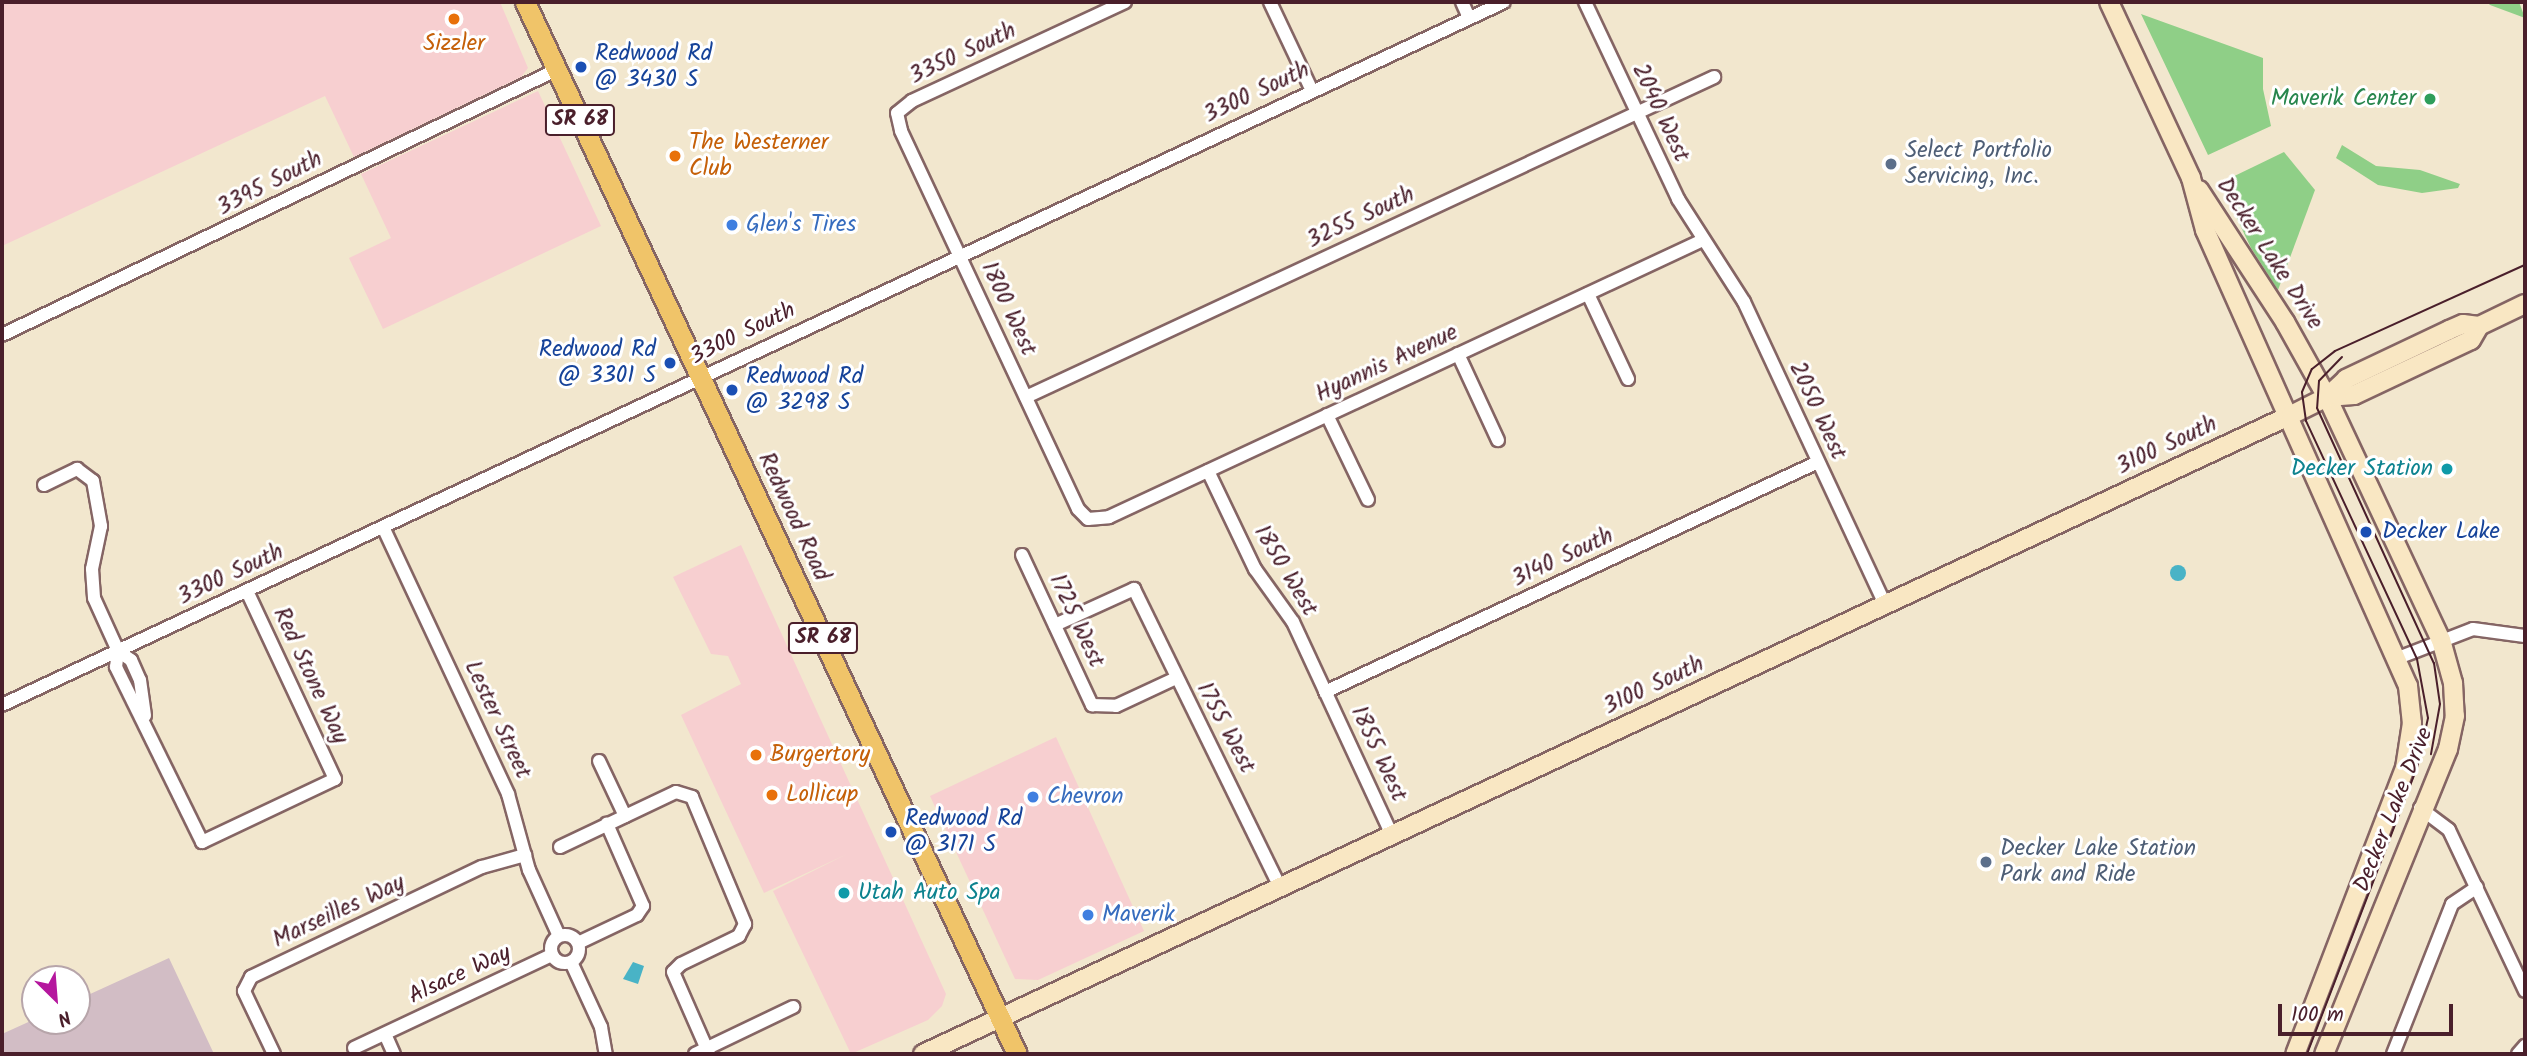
<!DOCTYPE html>
<html>
<head>
<meta charset="utf-8">
<style>
  body { margin:0 }
  #map { position:relative; width:2527px; height:1056px; overflow:hidden; background:#f2e7ce; font-family:Kalam,sans-serif }
  div>[style] { position:absolute }
  .built>* { inset:0; background:#f7cfd0 }
  .industrial>* { inset:0; background:#d2bdc5 }
  .green>* { inset:0; background:#8fcf87 }
  .water>* { inset:0; background:#49b3c6 }
  .round { border-radius:50% }
  .roads { filter:drop-shadow(2px 0 #856564) drop-shadow(-2px 0 #856564) drop-shadow(0 2px #856564) drop-shadow(0 -2px #856564) }
  .street>* { height:12px; margin:-6px; padding:0 6px; transform-origin:6px; border-radius:6px; background:#fff }
  .street>.ring { margin:-6px; padding:0; box-sizing:content-box; background:none; border:12px solid #fff; border-radius:50% }
  .secondary>* { height:18px; margin:-9px; padding:0 9px; transform-origin:9px; border-radius:9px; background:#f9e7c3 }
  .primary>* { height:19px; margin:-9.5px; padding:0 9.5px; transform-origin:9.5px; border-radius:9.5px; background:#f0c469 }
  .tram>* { height:2px; margin:-1px; padding:0 1px; transform-origin:1px; border-radius:1px; background:#4a1f2b }
  .dots>* { width:19px; height:19px; translate:-50% -50%; box-sizing:border-box; border:4px solid #fff; border-radius:50% }
  span { translate:-50% -50%; white-space:nowrap; text-align:center; line-height:1.15; -webkit-text-stroke:6px #fff; paint-order:stroke }
  .shield-label span { padding:2px 5px; background:#fff; border:2px solid; border-radius:5px; -webkit-text-stroke-width:0 }
  .shield-label { font-size:21px; color:#4a1f2b; font-weight:700 }
  .food-label { font-size:23px; color:#c56008 }
  .left { translate:0 -50%; text-align:left }
  .transit-label { font-size:23px; color:#164399 }
  .right { translate:-100% -50%; text-align:right }
  .street-label { font-size:23px; color:#4a1f2b }
  .leisure-label { font-size:23px; color:#27864d }
  .service-label { font-size:23px; color:#4e5e75 }
  .shop-label { font-size:23px; color:#366cbe }
  .culture-label { font-size:23px; color:#0d838f }
  .frame { position:absolute; inset:0; border:4px solid #4a1f2b; pointer-events:none }
  .north { position:absolute; left:21px; top:965px; width:70px; height:70px; box-sizing:border-box; background:#fff; border:2px solid #b7a5aa; border-radius:50%; rotate:155deg; font-size:19px; font-weight:700; line-height:28px; text-align:center; color:#4a1f2b }
  .north::after { content:''; display:block; margin:auto; width:24px; height:32px; background:#b5179e; clip-path:polygon(50% 0,100% 100%,50% 72%,0 100%) }
  .scale { position:absolute; left:2278px; top:1004px; width:175px; height:32px; box-sizing:border-box; border:4px solid #4a1f2b; border-top:0; padding-left:9px; font-size:21px; line-height:24px; white-space:nowrap; color:#4a1f2b; -webkit-text-stroke:5px #fff; paint-order:stroke }
</style>
</head>
<body>
<div id="map">
  <div class="built">
    <div style="clip-path:polygon(2px 2px,500px 2px,528px 68px,521px 77px,354px 157px,325px 96px,2px 246px)"></div>
    <div style="clip-path:polygon(538px 91px,601px 226px,383px 329px,349px 258px,391px 238px,361px 174px)"></div>
    <div style="clip-path:polygon(741px 545px,946px 994px,942px 1006px,928px 1020px,851px 1054px,773px 891px,847px 854px,764px 893px,681px 715px,741px 684px,728px 656px,711px 654px,673px 577px)"></div>
    <div style="clip-path:polygon(1056px 737px,1144px 931px,1038px 980px,1015px 979px,930px 796px)"></div>
  </div>
  <div class="industrial">
    <div style="clip-path:polygon(169px 958px,214px 1054px,2px 1054px,2px 1034px,35px 1019px,77px 1021px,77px 1000px)"></div>
  </div>
  <div class="green">
    <div style="clip-path:polygon(2487px 2px,2519px 2px,2525px 18px,2490px 5px)"></div>
    <div style="clip-path:polygon(2141px 14px,2263px 58px,2263px 89px,2271px 126px,2208px 155px)"></div>
    <div style="clip-path:polygon(2342px 145px,2376px 166px,2420px 170px,2460px 184px,2458px 188px,2422px 193px,2378px 185px,2336px 158px)"></div>
    <div style="clip-path:polygon(2284px 152px,2315px 190px,2278px 290px,2251px 248px,2220px 183px)"></div>
  </div>
  <div class="water">
    <div class="round" style="left:2170px;top:565px;width:16px;height:16px"></div>
    <div style="clip-path:polygon(633px 962px,644px 966px,638px 984px,623px 979px)"></div>
  </div>
  <div class="roads">
    <div class="street">
      <div style="left:1125px;top:2px;width:235px;rotate:155.1deg"></div>
      <div style="left:912px;top:101px;width:19px;rotate:141deg"></div>
      <div style="left:897px;top:113px;width:18px;rotate:77deg"></div>
      <div style="left:901px;top:131px;width:417px;rotate:64.9deg"></div>
      <div style="left:1078px;top:509px;width:14px;rotate:45deg"></div>
      <div style="left:1088px;top:519px;width:21px;rotate:-5deg"></div>
      <div style="left:1109px;top:517px;width:655px;rotate:-25deg"></div>
      <div style="left:1270px;top:2px;width:98px;rotate:64.7deg"></div>
      <div style="left:1462px;top:2px;width:17px;rotate:66deg"></div>
      <div style="left:1585px;top:2px;width:218px;rotate:64.7deg"></div>
      <div style="left:1678px;top:199px;width:122px;rotate:57.3deg"></div>
      <div style="left:1744px;top:302px;width:334px;rotate:65deg"></div>
      <div style="left:1588px;top:294px;width:94px;rotate:64.8deg"></div>
      <div style="left:2px;top:335px;width:614px;rotate:-25.56deg"></div>
      <div style="left:1458px;top:354px;width:95px;rotate:65.1deg"></div>
      <div style="left:1026px;top:397px;width:759px;rotate:-24.94deg"></div>
      <div style="left:1327px;top:415px;width:94px;rotate:64.2deg"></div>
      <div style="left:1208px;top:471px;width:109px;rotate:64.4deg"></div>
      <div style="left:1255px;top:569px;width:65px;rotate:54.4deg"></div>
      <div style="left:1293px;top:622px;width:235px;rotate:65.1deg"></div>
      <div style="left:44px;top:485px;width:37px;rotate:-26deg"></div>
      <div style="left:77px;top:469px;width:20px;rotate:37deg"></div>
      <div style="left:93px;top:481px;width:46px;rotate:79.9deg"></div>
      <div style="left:101px;top:526px;width:44px;rotate:101.8deg"></div>
      <div style="left:92px;top:569px;width:29px;rotate:86deg"></div>
      <div style="left:94px;top:598px;width:58px;rotate:65.6deg"></div>
      <div style="left:118px;top:651px;width:16px;rotate:35deg"></div>
      <div style="left:131px;top:660px;width:22px;rotate:66deg"></div>
      <div style="left:140px;top:680px;width:36px;rotate:82deg"></div>
      <div style="left:383px;top:527px;width:295px;rotate:64.9deg"></div>
      <div style="left:508px;top:794px;width:79px;rotate:74.6deg"></div>
      <div style="left:529px;top:870px;width:72px;rotate:65.6deg"></div>
      <div style="left:1022px;top:555px;width:166px;rotate:65deg"></div>
      <div style="left:1092px;top:705px;width:24px;rotate:2deg"></div>
      <div style="left:1116px;top:706px;width:66px;rotate:-25deg"></div>
      <div style="left:1055px;top:625px;width:87px;rotate:-24.5deg"></div>
      <div style="left:1134px;top:589px;width:332px;rotate:63.9deg"></div>
      <div style="left:118px;top:651px;width:16px;rotate:97deg"></div>
      <div style="left:116px;top:667px;width:195px;rotate:63.8deg"></div>
      <div style="left:202px;top:842px;width:147px;rotate:-25.3deg"></div>
      <div style="left:335px;top:779px;width:208px;rotate:-115.1deg"></div>
      <div style="left:2398px;top:658px;width:80px;rotate:-21.1deg"></div>
      <div style="left:2473px;top:629px;width:52px;rotate:7.7deg"></div>
      <div style="left:1325px;top:692px;width:544px;rotate:-25.01deg"></div>
      <div style="left:2px;top:705px;width:1658px;rotate:-25.08deg"></div>
      <div style="left:599px;top:761px;width:61px;rotate:64.7deg"></div>
      <div style="left:2420px;top:808px;width:36px;rotate:37deg"></div>
      <div style="left:2449px;top:830px;width:178px;rotate:64.7deg"></div>
      <div style="left:560px;top:847px;width:128px;rotate:-25.4deg"></div>
      <div style="left:676px;top:792px;width:17px;rotate:17deg"></div>
      <div style="left:692px;top:797px;width:138px;rotate:67.3deg"></div>
      <div style="left:745px;top:924px;width:13px;rotate:117deg"></div>
      <div style="left:739px;top:936px;width:64px;rotate:154.2deg"></div>
      <div style="left:681px;top:964px;width:11px;rotate:135deg"></div>
      <div style="left:673px;top:972px;width:90px;rotate:66.3deg"></div>
      <div class="ring" style="left:551px;top:935px;width:16px;height:16px"></div>
      <div style="left:578px;top:943px;width:65px;rotate:-25.4deg"></div>
      <div style="left:637px;top:915px;width:11px;rotate:-56deg"></div>
      <div style="left:643px;top:906px;width:90px;rotate:-113.7deg"></div>
      <div style="left:571px;top:962px;width:72px;rotate:65.2deg"></div>
      <div style="left:601px;top:1027px;width:27px;rotate:80deg"></div>
      <div style="left:385px;top:1034px;width:22px;rotate:66deg"></div>
      <div style="left:354px;top:1048px;width:219px;rotate:-25.2deg"></div>
      <div style="left:274px;top:1054px;width:70px;rotate:-115.5deg"></div>
      <div style="left:244px;top:991px;width:16px;rotate:-63deg"></div>
      <div style="left:251px;top:977px;width:256px;rotate:-25.5deg"></div>
      <div style="left:482px;top:867px;width:45px;rotate:-15.6deg"></div>
      <div style="left:695px;top:1054px;width:109px;rotate:-25.6deg"></div>
      <div style="left:2393px;top:1054px;width:161px;rotate:-68.5deg"></div>
      <div style="left:2452px;top:904px;width:30px;rotate:-34deg"></div>
      <div style="left:2518px;top:1054px;width:11px;rotate:-49deg"></div>
    </div>
    <div class="secondary">
      <div style="left:2109px;top:2px;width:194px;rotate:65deg"></div>
      <div style="left:2191px;top:178px;width:54px;rotate:74.9deg"></div>
      <div style="left:2205px;top:230px;width:499px;rotate:66deg"></div>
      <div style="left:2408px;top:686px;width:37px;rotate:84deg"></div>
      <div style="left:2412px;top:723px;width:46px;rotate:98.8deg"></div>
      <div style="left:2405px;top:768px;width:306px;rotate:111deg"></div>
      <div style="left:2199px;top:190px;width:158px;rotate:56.9deg"></div>
      <div style="left:2285px;top:322px;width:86px;rotate:60.8deg"></div>
      <div style="left:2327px;top:397px;width:268px;rotate:64.9deg"></div>
      <div style="left:2441px;top:640px;width:45px;rotate:74.4deg"></div>
      <div style="left:2453px;top:683px;width:33px;rotate:87deg"></div>
      <div style="left:2455px;top:716px;width:34px;rotate:102deg"></div>
      <div style="left:2448px;top:749px;width:329px;rotate:112.1deg"></div>
      <div style="left:2327px;top:397px;width:27px;rotate:-4deg"></div>
      <div style="left:2354px;top:395px;width:129px;rotate:-25.2deg"></div>
      <div style="left:2471px;top:340px;width:16px;rotate:-60deg"></div>
      <div style="left:923px;top:1054px;width:1510px;rotate:-25.04deg"></div>
      <div style="left:2291px;top:415px;width:40px;rotate:-26.6deg"></div>
      <div style="left:2327px;top:397px;width:26px;rotate:-43deg"></div>
      <div style="left:2346px;top:379px;width:114px;rotate:-25.4deg"></div>
      <div style="left:2449px;top:330px;width:15px;rotate:-23deg"></div>
      <div style="left:2463px;top:324px;width:16px;rotate:7deg"></div>
      <div style="left:2479px;top:326px;width:51px;rotate:-25.6deg"></div>
    </div>
    <div class="primary">
      <div style="left:525px;top:2px;width:1161px;rotate:64.94deg"></div>
    </div>
  </div>
  <div class="tram">
    <div style="left:2342px;top:357px;width:33px;rotate:134deg"></div>
    <div style="left:2319px;top:381px;width:27px;rotate:94deg"></div>
    <div style="left:2317px;top:408px;width:281px;rotate:65.4deg"></div>
    <div style="left:2434px;top:663px;width:41px;rotate:81.7deg"></div>
    <div style="left:2440px;top:704px;width:51px;rotate:100.2deg"></div>
    <div style="left:2307px;top:1054px;width:306px;rotate:-69deg"></div>
    <div style="left:2417px;top:768px;width:51px;rotate:-77.6deg"></div>
    <div style="left:2428px;top:718px;width:60px;rotate:-100.6deg"></div>
    <div style="left:2417px;top:659px;width:263px;rotate:-115deg"></div>
    <div style="left:2306px;top:421px;width:29px;rotate:-98deg"></div>
    <div style="left:2302px;top:392px;width:25px;rotate:-67deg"></div>
    <div style="left:2312px;top:369px;width:29px;rotate:-38deg"></div>
    <div style="left:2335px;top:351px;width:209px;rotate:-24.4deg"></div>
  </div>
  <div class="dots">
    <div style="left:454px;top:19px;background:#e8710a"></div>
    <div style="left:581px;top:67px;background:#1a4fb4"></div>
    <div style="left:2430px;top:99px;background:#2e9e5b"></div>
    <div style="left:675px;top:156px;background:#e8710a"></div>
    <div style="left:1891px;top:164px;background:#5c6f8a"></div>
    <div style="left:732px;top:225px;background:#3f7fe0"></div>
    <div style="left:670px;top:363px;background:#1a4fb4"></div>
    <div style="left:732px;top:390px;background:#1a4fb4"></div>
    <div style="left:2447px;top:469px;background:#0f9aa8"></div>
    <div style="left:2366px;top:532px;background:#1a4fb4"></div>
    <div style="left:756px;top:755px;background:#e8710a"></div>
    <div style="left:772px;top:795px;background:#e8710a"></div>
    <div style="left:1033px;top:797px;background:#3f7fe0"></div>
    <div style="left:891px;top:832px;background:#1a4fb4"></div>
    <div style="left:1986px;top:862px;background:#5c6f8a"></div>
    <div style="left:844px;top:893px;background:#0f9aa8"></div>
    <div style="left:1088px;top:915px;background:#3f7fe0"></div>
  </div>
  <div class="shield-label">
    <span style="left:580px;top:120px">SR 68</span>
    <span style="left:823px;top:638px">SR 68</span>
  </div>
  <div class="food-label">
    <span style="left:454px;top:44px">Sizzler</span>
    <span class="left" style="left:689px;top:156px">The Westerner<br>Club</span>
    <span class="left" style="left:770px;top:755px">Burgertory</span>
    <span class="left" style="left:786px;top:795px">Lollicup</span>
  </div>
  <div class="transit-label">
    <span class="left" style="left:595px;top:67px">Redwood Rd<br>@ 3430 S</span>
    <span class="right" style="left:656px;top:363px">Redwood Rd<br>@ 3301 S</span>
    <span class="left" style="left:746px;top:390px">Redwood Rd<br>@ 3298 S</span>
    <span class="left" style="left:2382px;top:532px">Decker Lake</span>
    <span class="left" style="left:905px;top:832px">Redwood Rd<br>@ 3171 S</span>
  </div>
  <div class="street-label">
    <span style="left:963px;top:54px;rotate:-25deg">3350 South</span>
    <span style="left:1257px;top:93px;rotate:-25deg">3300 South</span>
    <span style="left:1660px;top:113px;rotate:65deg">2040 West</span>
    <span style="left:270px;top:184px;rotate:-27deg">3395 South</span>
    <span style="left:1361px;top:218px;rotate:-25deg">3255 South</span>
    <span style="left:2269px;top:254px;rotate:57deg">Decker Lake Drive</span>
    <span style="left:1008px;top:309px;rotate:65deg">1800 West</span>
    <span style="left:743px;top:334px;rotate:-26deg">3300 South</span>
    <span style="left:1387px;top:364px;rotate:-25deg">Hyannis Avenue</span>
    <span style="left:1817px;top:411px;rotate:65deg">2050 West</span>
    <span style="left:2167px;top:446px;rotate:-25deg">3100 South</span>
    <span style="left:793px;top:517px;rotate:65deg">Redwood Road</span>
    <span style="left:1563px;top:558px;rotate:-25deg">3140 South</span>
    <span style="left:1285px;top:571px;rotate:59deg">1850 West</span>
    <span style="left:231px;top:575px;rotate:-25deg">3300 South</span>
    <span style="left:1076px;top:621px;rotate:65deg">1725 West</span>
    <span style="left:310px;top:676px;rotate:65deg">Red Stone Way</span>
    <span style="left:1654px;top:686px;rotate:-25deg">3100 South</span>
    <span style="left:497px;top:720px;rotate:65deg">Lester Street</span>
    <span style="left:1225px;top:728px;rotate:62deg">1755 West</span>
    <span style="left:1378px;top:754px;rotate:65deg">1855 West</span>
    <span style="left:2394px;top:810px;rotate:-68deg">Decker Lake Drive</span>
    <span style="left:339px;top:912px;rotate:-25deg">Marseilles Way</span>
    <span style="left:460px;top:975px;rotate:-25deg">Alsace Way</span>
  </div>
  <div class="leisure-label">
    <span class="right" style="left:2416px;top:99px">Maverik Center</span>
  </div>
  <div class="service-label">
    <span class="left" style="left:1905px;top:164px">Select Portfolio<br>Servicing, Inc.</span>
    <span class="left" style="left:2000px;top:862px">Decker Lake Station<br>Park and Ride</span>
  </div>
  <div class="shop-label">
    <span class="left" style="left:746px;top:225px">Glen's Tires</span>
    <span class="left" style="left:1047px;top:797px">Chevron</span>
    <span class="left" style="left:1102px;top:915px">Maverik</span>
  </div>
  <div class="culture-label">
    <span class="right" style="left:2433px;top:469px">Decker Station</span>
    <span class="left" style="left:858px;top:893px">Utah Auto Spa</span>
  </div>
  <div class="frame"></div>
  <div class="north">N</div>
  <div class="scale">100 m</div>
</div>
</body>
</html>
